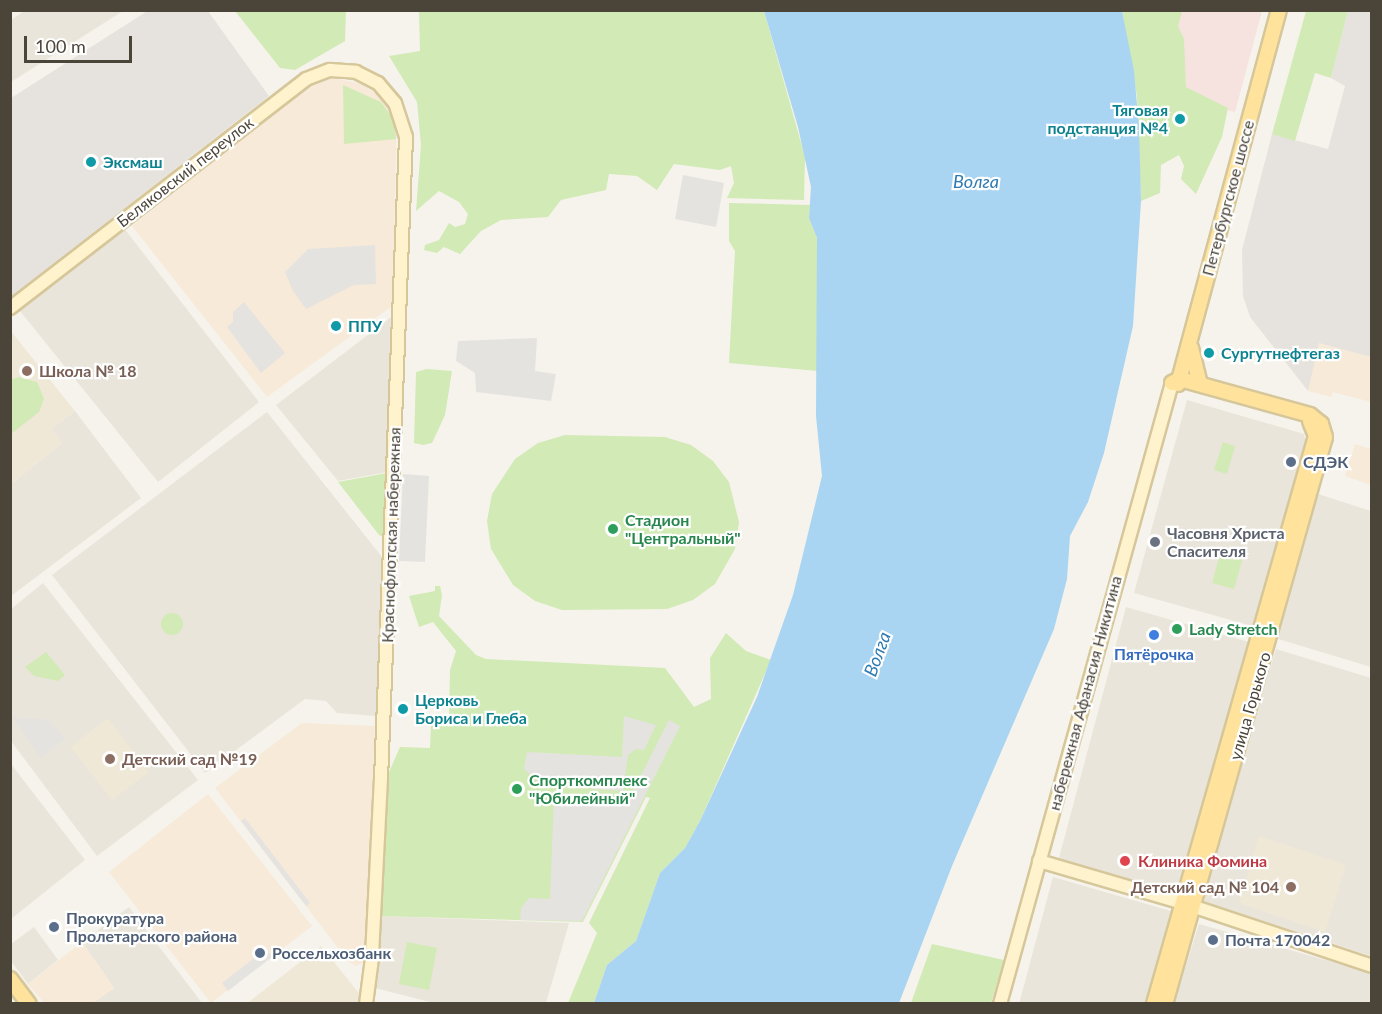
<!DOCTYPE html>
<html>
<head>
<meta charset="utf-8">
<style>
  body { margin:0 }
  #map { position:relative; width:1382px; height:1014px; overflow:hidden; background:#f6f3ec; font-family:Lato,sans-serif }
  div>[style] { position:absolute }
  .residential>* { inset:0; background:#eae5da }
  .commercial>* { inset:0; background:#f7ead8 }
  .industrial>* { inset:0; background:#e6e2dd }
  .education>* { inset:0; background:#efe8d6 }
  .medical>* { inset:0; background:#f6e3e0 }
  .green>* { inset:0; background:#d2eab5 }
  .round { border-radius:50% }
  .parking>* { inset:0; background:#e5e3e0 }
  .water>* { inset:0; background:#a9d4f2 }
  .roads { filter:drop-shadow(2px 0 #d6c79b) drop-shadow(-2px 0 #d6c79b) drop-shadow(0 2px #d6c79b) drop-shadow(0 -2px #d6c79b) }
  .secondary>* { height:12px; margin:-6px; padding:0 6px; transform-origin:6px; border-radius:6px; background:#fff3cd }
  .primary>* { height:14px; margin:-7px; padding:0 7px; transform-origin:7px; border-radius:7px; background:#ffe39c }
  .dots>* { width:16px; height:16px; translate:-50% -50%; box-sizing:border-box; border:3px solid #fff; border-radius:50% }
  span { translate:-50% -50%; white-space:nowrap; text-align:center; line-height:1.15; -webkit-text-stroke:4.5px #fff; paint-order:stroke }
  .culture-label { font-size:16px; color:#0d838f; font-weight:700 }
  .right { translate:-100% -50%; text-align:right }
  .left { translate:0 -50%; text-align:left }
  .street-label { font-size:16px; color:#4b4439 }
  .education-label { font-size:16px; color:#785e54; font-weight:700 }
  .service-label { font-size:16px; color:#4e5e75; font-weight:700 }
  .leisure-label { font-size:16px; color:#27864d; font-weight:700 }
  .worship-label { font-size:16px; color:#5b616d; font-weight:700 }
  .shop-label { font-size:16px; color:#366cbe; font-weight:700 }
  .health-label { font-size:16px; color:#be3a42; font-weight:700 }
  .water-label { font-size:18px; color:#2e7ab2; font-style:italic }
  .frame { position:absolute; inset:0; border:12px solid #4b4439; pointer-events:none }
  .scale { position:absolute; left:24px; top:36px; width:108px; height:27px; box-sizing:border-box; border:3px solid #4b4439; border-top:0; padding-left:8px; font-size:18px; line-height:21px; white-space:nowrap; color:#4b4439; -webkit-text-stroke:4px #fff; paint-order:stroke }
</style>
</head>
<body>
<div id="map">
  <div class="residential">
    <div style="clip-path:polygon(24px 11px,24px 10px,123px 11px,11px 82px,11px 20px)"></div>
    <div style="clip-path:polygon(123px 227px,259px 402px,158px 482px,20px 311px)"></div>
    <div style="clip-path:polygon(394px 315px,387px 472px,338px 481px,276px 405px)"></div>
    <div style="clip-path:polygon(1187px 400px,1304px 434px,1306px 444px,1256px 627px,1134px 593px)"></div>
    <div style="clip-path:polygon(75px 411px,141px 498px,11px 596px,11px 484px,62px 443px,51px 429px)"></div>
    <div style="clip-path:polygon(267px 412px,382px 557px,376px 716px,337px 713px,326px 701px,305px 699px,205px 773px,52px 575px)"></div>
    <div style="clip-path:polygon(1318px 494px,1371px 511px,1371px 667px,1275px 638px)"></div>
    <div style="clip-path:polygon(43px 583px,198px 780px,97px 856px,11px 741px,11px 609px)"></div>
    <div style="clip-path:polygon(1126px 607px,1252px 643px,1188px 884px,1177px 897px,1059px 858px)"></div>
    <div style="clip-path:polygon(1276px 649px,1371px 678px,1371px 956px,1199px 900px)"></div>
    <div style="clip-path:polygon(11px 764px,85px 860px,11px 919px)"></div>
    <div style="clip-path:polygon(1053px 877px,1174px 912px,1147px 1003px,1019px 1004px)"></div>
    <div style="clip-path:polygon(129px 907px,202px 1003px,93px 1003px,114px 988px,82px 942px)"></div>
    <div style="clip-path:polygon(379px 916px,569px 923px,546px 1003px,434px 1003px,375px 988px)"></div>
    <div style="clip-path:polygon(1199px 924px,1371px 973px,1371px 1003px,1174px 1003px)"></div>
    <div style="clip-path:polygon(34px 927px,58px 960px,28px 984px,11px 961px,11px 944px)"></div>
  </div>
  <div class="commercial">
    <div style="clip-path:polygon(332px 78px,358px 83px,380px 95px,397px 120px,392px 306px,267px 397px,132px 226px,314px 82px)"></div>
    <div style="clip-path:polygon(1319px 343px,1371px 357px,1371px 402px,1333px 392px,1331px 397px,1308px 391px)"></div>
    <div style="clip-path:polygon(1355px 444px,1371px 449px,1371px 485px,1345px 476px)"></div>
    <div style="clip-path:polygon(302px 723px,375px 726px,365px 962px,356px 966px,349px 962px,215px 788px)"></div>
    <div style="clip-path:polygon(208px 794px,312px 926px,211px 1003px,109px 872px)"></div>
    <div style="clip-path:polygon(82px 942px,114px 988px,93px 1003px,44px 1003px,28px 984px)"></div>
  </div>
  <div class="industrial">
    <div style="clip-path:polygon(149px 10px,208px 11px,269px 96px,11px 296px,11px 98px)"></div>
    <div style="clip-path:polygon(1348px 11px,1371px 11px,1371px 357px,1319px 343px,1308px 391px,1250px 317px,1243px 296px,1242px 250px,1272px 134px,1328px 149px,1345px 86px,1331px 78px)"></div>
  </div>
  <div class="education">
    <div style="clip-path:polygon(10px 330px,75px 411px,51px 429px,62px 443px,11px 484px)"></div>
    <div style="clip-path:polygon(108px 718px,149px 772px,112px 800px,71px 747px)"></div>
    <div style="clip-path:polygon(1259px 836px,1346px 865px,1325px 932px,1239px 903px)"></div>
    <div style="clip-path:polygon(321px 946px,362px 997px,360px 1003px,246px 1004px)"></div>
  </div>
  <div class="medical">
    <div style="clip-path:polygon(1172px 11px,1262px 11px,1235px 112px,1175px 98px)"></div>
  </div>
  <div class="green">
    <div style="clip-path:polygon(235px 11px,346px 11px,345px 41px,295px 70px,280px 68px)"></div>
    <div style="clip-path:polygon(419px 11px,764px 11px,805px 157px,804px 200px,727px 198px,734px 183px,731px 166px,720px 170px,674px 164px,657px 190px,637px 176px,609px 174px,606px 190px,561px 200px,548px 217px,501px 220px,481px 231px,460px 254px,444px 247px,437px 253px,424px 250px,425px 245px,439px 240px,449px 223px,455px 227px,465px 224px,468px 214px,459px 202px,439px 191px,416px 211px,421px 145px,417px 102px,389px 56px,420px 51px)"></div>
    <div style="clip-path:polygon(1122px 11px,1182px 11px,1178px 26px,1184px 39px,1186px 87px,1228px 108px,1222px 137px,1196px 194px,1181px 179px,1184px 166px,1179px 155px,1161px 165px,1160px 193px,1141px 201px,1137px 96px)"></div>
    <div style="clip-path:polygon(1306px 11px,1348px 11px,1331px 78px,1315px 73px,1295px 141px,1272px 134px)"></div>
    <div style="clip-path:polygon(343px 85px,381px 102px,394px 120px,396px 139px,344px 144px)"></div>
    <div style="clip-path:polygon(729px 203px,810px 205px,809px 218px,817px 238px,818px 371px,729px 363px,735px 251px,729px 241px)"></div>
    <div style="clip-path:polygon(427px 369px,452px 371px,445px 415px,432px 443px,423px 445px,414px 443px,416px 372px)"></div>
    <div style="clip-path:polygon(19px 377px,37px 382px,44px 399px,39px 412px,11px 434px,11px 380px)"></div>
    <div style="clip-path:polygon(565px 435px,665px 437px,691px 445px,713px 461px,729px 482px,739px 522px,735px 549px,715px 584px,693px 600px,667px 609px,562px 610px,535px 601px,513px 585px,491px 549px,487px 521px,492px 494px,515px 459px,538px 443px)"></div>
    <div style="clip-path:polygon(1223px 442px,1235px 446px,1227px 474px,1214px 470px)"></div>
    <div style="clip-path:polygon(387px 473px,386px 538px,379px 535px,338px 482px)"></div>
    <div style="clip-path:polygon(1221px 550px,1243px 557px,1234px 589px,1212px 583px)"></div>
    <div style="clip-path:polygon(435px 586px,440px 586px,442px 595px,439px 616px,476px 655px,486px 659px,665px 668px,694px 707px,711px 699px,710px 658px,726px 633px,746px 651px,771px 660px,700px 821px,685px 848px,660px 873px,636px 941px,607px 965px,594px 1003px,568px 1003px,597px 933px,589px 923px,650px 798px,646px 797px,583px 922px,379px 916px,385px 781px,400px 747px,430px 748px,431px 723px,449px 720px,450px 670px,456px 651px,433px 622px,419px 627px,409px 596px,435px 591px)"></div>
    <div class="round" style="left:161px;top:613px;width:22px;height:22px"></div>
    <div style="clip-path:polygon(46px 652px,65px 675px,58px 681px,34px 676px,25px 667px)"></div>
    <div style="clip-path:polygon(407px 942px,437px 948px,429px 990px,399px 984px)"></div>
    <div style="clip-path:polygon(932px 944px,1004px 960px,991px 1003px,911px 1003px)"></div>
  </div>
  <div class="parking">
    <div style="clip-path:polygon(683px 175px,724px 183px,716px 227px,675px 219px)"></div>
    <div style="clip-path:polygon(375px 245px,376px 284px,354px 285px,306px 309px,293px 291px,285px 272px,308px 249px)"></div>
    <div style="clip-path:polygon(244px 302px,285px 353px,261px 373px,227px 327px,233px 322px,233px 312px)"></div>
    <div style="clip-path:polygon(537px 338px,535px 371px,556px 374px,551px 401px,476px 392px,475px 373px,456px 361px,458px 341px)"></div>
    <div style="clip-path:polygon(403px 474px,429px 476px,425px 562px,399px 561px)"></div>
    <div style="clip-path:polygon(624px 716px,656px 725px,644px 750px,636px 749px,628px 755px,623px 791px,593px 789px,593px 781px,533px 777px,524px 769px,527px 752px,622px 757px)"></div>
    <div style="clip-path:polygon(12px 717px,50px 720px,65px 739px,41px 758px)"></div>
    <div style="clip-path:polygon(669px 720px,680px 726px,582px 921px,520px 920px,521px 908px,529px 898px,550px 899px,554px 795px,629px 799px)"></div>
    <div style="clip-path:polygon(245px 818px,310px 903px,306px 906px,241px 821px)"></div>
    <div style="clip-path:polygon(266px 949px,272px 957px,228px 991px,222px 983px)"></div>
  </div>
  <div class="water">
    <div style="clip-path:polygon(764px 11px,1122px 11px,1134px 71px,1139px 127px,1141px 201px,1133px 326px,1104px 453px,1088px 502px,1070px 536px,1067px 579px,1054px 629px,952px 866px,899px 1003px,594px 1003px,607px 965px,636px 941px,660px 873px,685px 848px,700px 821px,757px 697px,793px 595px,822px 476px,816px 416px,817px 238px,809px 218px,811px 187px,798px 127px)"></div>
  </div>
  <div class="roads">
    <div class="secondary">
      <div style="left:10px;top:308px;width:374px;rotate:-37.7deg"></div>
      <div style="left:306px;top:79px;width:26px;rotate:-21deg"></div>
      <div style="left:330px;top:70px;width:26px;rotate:4deg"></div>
      <div style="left:356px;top:72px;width:25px;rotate:27deg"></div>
      <div style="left:378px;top:83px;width:26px;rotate:50deg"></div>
      <div style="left:395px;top:103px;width:36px;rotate:72deg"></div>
      <div style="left:406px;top:137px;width:641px;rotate:92.23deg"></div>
      <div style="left:381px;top:778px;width:180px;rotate:92.9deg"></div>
      <div style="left:372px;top:958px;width:46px;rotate:97.4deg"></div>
      <div style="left:1039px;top:861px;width:150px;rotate:16.3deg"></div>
      <div style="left:1183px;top:903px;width:199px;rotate:18.4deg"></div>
      <div style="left:1000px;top:1004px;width:644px;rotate:-74.52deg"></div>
    </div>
    <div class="primary">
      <div style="left:1191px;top:348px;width:37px;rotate:76deg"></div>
      <div style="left:1178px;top:384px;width:387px;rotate:-74.9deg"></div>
      <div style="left:10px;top:979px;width:31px;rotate:53deg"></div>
      <div style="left:1154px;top:1004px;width:591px;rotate:-74.08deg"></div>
      <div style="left:1316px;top:436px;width:16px;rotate:-112deg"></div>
      <div style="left:1165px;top:1004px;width:589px;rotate:-74.24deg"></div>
      <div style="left:1325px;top:437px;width:14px;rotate:-107deg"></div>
      <div style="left:1321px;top:424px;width:14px;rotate:-141deg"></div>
      <div style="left:1310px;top:415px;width:135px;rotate:-164.5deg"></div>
      <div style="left:1180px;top:379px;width:9px;rotate:153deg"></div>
    </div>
  </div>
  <div class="dots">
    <div style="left:1180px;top:119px;background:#0f9aa8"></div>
    <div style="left:91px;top:162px;background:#0f9aa8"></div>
    <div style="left:336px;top:326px;background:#0f9aa8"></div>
    <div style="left:1209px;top:353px;background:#0f9aa8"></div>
    <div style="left:27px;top:371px;background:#8d6e63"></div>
    <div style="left:1291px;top:462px;background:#5c6f8a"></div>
    <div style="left:613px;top:529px;background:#2e9e5b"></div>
    <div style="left:1155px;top:542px;background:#6b7280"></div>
    <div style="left:1177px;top:629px;background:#2e9e5b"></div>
    <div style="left:1154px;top:635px;background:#3f7fe0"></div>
    <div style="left:403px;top:709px;background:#0f9aa8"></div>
    <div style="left:110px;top:759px;background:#8d6e63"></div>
    <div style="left:517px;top:789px;background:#2e9e5b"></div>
    <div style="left:1125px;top:861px;background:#e0444e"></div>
    <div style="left:1291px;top:887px;background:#8d6e63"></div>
    <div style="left:54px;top:927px;background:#5c6f8a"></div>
    <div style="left:1213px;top:940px;background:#5c6f8a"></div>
    <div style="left:260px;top:953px;background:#5c6f8a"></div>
  </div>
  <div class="culture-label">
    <span class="right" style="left:1168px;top:119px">Тяговая<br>подстанция №4</span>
    <span class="left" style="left:103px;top:162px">Эксмаш</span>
    <span class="left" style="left:348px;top:326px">ППУ</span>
    <span class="left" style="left:1221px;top:353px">Сургутнефтегаз</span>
    <span class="left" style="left:415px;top:709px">Церковь<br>Бориса и Глеба</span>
  </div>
  <div class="street-label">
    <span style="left:185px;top:172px;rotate:-38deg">Беляковский переулок</span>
    <span style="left:1228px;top:198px;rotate:-75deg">Петербургское шоссе</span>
    <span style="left:391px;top:535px;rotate:-88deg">Краснофлотская набережная</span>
    <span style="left:1085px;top:693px;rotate:-75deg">набережная Афанасия Никитина</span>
    <span style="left:1250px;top:706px;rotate:-74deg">улица Горького</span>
  </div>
  <div class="education-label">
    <span class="left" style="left:39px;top:371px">Школа № 18</span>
    <span class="left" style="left:122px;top:759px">Детский сад №19</span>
    <span class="right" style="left:1279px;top:887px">Детский сад № 104</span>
  </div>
  <div class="service-label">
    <span class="left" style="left:1303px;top:462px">СДЭК</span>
    <span class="left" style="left:66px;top:927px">Прокуратура<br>Пролетарского района</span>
    <span class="left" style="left:1225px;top:940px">Почта 170042</span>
    <span class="left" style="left:272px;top:953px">Россельхозбанк</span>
  </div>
  <div class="leisure-label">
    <span class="left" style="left:625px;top:529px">Стадион<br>"Центральный"</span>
    <span class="left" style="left:1189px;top:629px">Lady Stretch</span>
    <span class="left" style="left:529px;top:789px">Спорткомплекс<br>"Юбилейный"</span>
  </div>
  <div class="worship-label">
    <span class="left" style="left:1167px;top:542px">Часовня Христа<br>Спасителя</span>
  </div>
  <div class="shop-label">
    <span style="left:1154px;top:654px">Пятёрочка</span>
  </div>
  <div class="health-label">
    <span class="left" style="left:1138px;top:861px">Клиника Фомина</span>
  </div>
  <div class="water-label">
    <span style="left:976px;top:181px">Волга</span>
    <span style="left:877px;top:654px;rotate:-70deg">Волга</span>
  </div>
  <div class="frame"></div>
  <div class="scale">100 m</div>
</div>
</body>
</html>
